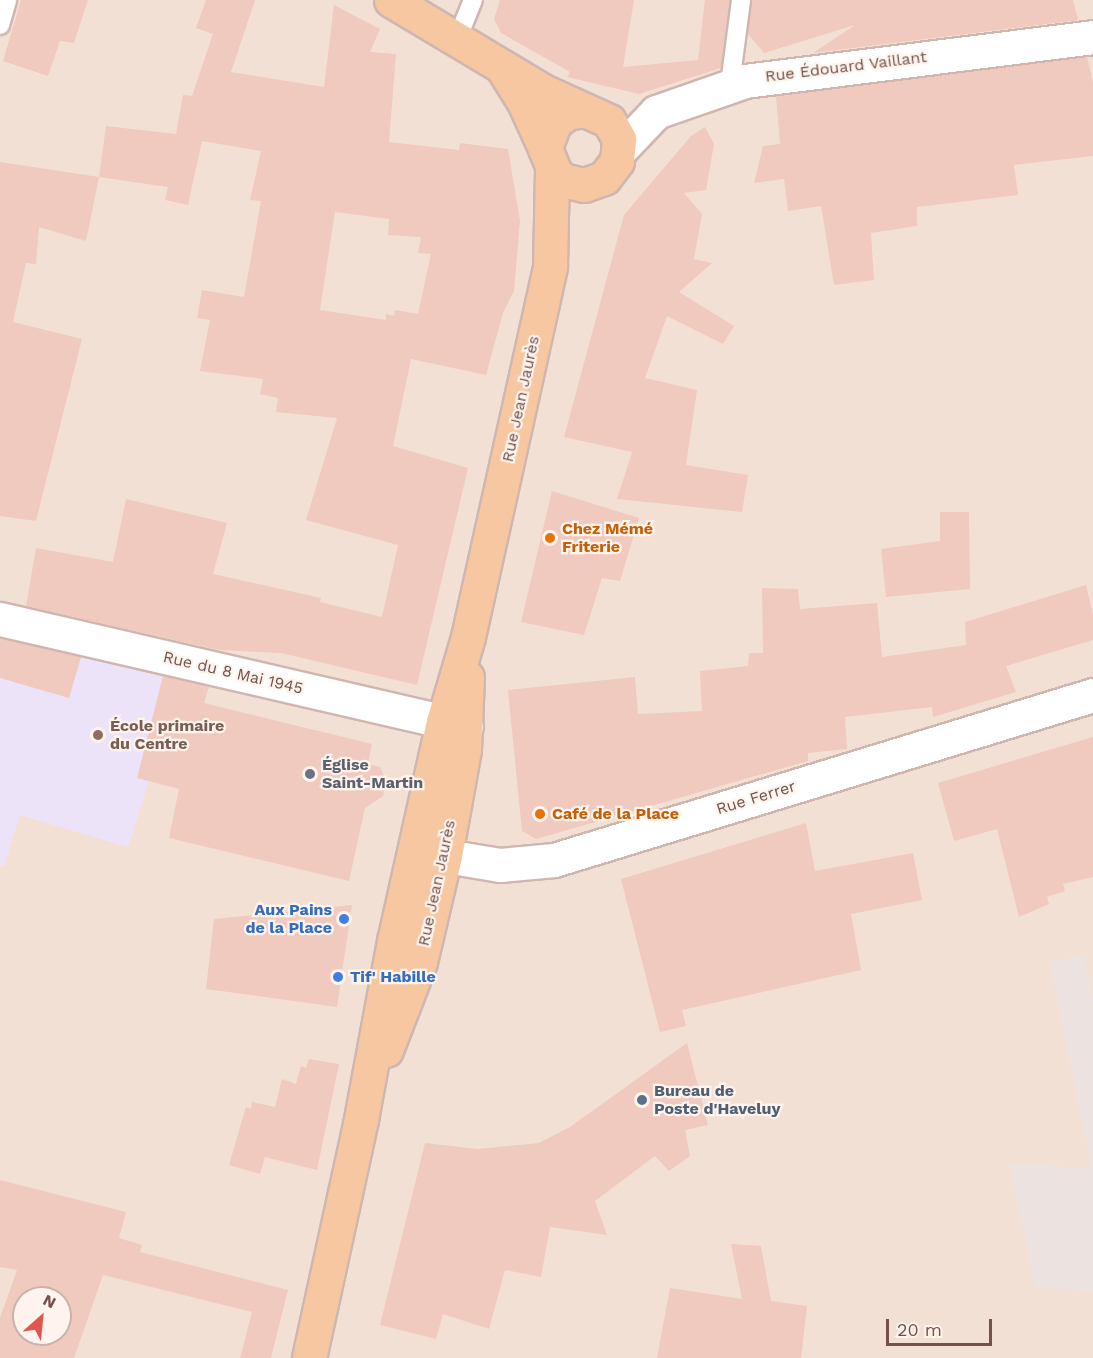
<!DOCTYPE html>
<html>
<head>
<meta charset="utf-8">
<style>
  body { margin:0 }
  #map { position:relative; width:1093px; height:1358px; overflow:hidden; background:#fcefe6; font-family:"Work Sans",sans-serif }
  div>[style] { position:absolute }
  .residential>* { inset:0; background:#f3e0d5 }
  .industrial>* { inset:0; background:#ece3e0 }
  .education>* { inset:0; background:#ece3f8 }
  .building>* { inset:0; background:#f0c9bf }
  .roads { filter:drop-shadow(2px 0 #cfb7b0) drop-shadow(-2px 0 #cfb7b0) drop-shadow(0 2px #cfb7b0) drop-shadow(0 -2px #cfb7b0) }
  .service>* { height:18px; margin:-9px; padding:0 9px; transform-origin:9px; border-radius:9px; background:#fff }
  .minor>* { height:33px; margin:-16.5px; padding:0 16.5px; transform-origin:16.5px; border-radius:16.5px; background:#fff }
  .primary>* { height:33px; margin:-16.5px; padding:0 16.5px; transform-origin:16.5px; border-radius:16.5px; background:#f7c7a1 }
  .dots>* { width:16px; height:16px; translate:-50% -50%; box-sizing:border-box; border:3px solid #fef4ed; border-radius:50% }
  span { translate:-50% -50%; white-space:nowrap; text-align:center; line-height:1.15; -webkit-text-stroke:4.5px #fef4ed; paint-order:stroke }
  .street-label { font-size:16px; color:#74524c }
  .food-label { font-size:16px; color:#c56008; font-weight:700 }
  .left { translate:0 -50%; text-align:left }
  .education-label { font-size:16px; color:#785e54; font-weight:700 }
  .worship-label { font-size:16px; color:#5b616d; font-weight:700 }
  .shop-label { font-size:16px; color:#366cbe; font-weight:700 }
  .right { translate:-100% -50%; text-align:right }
  .service-label { font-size:16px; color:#4e5e75; font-weight:700 }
  .north { position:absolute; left:12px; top:1286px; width:60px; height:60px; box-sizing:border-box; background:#fef4ed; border:2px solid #c7b3ad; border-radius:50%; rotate:27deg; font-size:16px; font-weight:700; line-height:24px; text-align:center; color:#74524c }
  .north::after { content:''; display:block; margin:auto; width:21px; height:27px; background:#e15550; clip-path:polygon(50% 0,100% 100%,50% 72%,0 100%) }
  .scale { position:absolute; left:886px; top:1319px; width:106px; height:27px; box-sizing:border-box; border:3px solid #74524c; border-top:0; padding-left:8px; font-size:18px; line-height:21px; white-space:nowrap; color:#74524c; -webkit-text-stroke:4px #fef4ed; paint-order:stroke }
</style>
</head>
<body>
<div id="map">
  <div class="residential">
    <div style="clip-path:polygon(evenodd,0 0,1093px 0,1093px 1358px,0 1358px,0 0,24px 1298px,60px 1298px,60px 1334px,24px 1334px,24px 1298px)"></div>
  </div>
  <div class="industrial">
    <div style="clip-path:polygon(1083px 954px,1093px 996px,1093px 1291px,1036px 1287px,1009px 1164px,1092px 1168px,1050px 964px)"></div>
  </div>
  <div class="education">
    <div style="clip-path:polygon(0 634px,208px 689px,180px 789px,149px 781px,128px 847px,20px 815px,4px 866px,0 865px)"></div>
  </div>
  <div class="building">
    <div style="clip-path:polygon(21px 0,88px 0,74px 43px,60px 41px,48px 76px,3px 61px)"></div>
    <div style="clip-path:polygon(evenodd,206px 0,255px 0,231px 72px,324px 87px,334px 5px,380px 29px,370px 52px,396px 54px,389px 142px,459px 150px,460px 143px,508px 149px,520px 221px,514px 291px,503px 313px,486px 375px,411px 359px,393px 446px,468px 468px,417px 685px,281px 653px,219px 650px,26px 606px,36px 548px,113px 562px,126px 499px,227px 523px,213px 574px,321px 598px,320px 602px,382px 617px,398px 545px,306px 520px,337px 418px,276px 412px,278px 398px,260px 394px,263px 379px,200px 371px,210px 320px,197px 318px,202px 290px,244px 297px,261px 201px,250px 200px,261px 151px,202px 141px,188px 205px,165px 200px,168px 187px,99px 177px,86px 241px,39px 227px,36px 264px,26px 263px,13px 322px,82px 339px,36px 521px,0 516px,0 162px,99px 177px,106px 126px,176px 134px,183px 95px,192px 96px,213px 34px,196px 28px,206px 0,335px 212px,389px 219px,388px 235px,421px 237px,418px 253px,431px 254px,418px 314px,395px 310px,394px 316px,386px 314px,386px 320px,320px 310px,335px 212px)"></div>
    <div style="clip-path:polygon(500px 0,634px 0,623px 67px,698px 60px,705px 0,730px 0,721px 68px,639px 94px,567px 77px,570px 72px,501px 33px,494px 19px)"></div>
    <div style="clip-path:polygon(752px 0,1073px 0,1078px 20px,813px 53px,855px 25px,764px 53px,748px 34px)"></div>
    <div style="clip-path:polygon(1087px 57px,1093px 82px,1093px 156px,1014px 165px,1018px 195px,917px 207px,917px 226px,871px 233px,874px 280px,834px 285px,821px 206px,788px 211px,784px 179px,754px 183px,763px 146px,780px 144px,776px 96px)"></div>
    <div style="clip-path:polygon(705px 127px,714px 144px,706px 190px,684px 193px,702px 214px,694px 259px,712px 263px,679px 292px,734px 326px,723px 344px,667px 316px,645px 378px,697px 390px,686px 465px,748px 475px,742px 512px,617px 499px,632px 452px,564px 437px,624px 215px,691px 136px)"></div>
    <div style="clip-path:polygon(552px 491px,639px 518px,620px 581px,602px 578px,584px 635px,521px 622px)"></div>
    <div style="clip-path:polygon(940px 512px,969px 512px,970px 589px,886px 597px,881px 549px,940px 541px)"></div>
    <div style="clip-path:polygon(1086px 585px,1093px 615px,1093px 640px,1006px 666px,1016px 692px,933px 717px,932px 707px,845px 717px,847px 749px,808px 753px,808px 761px,536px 839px,522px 831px,508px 690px,635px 677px,638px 714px,702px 711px,700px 671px,748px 666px,749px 653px,763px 653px,762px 588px,798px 589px,800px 609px,877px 603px,882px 657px,966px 645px,965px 622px)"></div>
    <div style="clip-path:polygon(0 638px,81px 657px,69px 698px,0 678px)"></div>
    <div style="clip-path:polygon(163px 676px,209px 687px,204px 703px,372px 744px,368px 764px,380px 767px,386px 781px,383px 796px,365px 808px,349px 881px,169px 838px,179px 789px,137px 778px)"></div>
    <div style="clip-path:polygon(1093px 737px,1093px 877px,1063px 884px,1065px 891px,1047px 897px,1049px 904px,1019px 917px,997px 829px,954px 841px,938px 783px)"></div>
    <div style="clip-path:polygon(806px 823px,815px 871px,913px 853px,922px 900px,851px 914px,861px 970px,682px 1010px,686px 1026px,660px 1032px,621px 879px)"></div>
    <div style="clip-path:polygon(352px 905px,337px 1007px,206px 989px,214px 919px)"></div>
    <div style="clip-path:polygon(687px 1043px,708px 1125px,685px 1130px,690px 1156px,669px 1171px,655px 1156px,595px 1201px,607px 1235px,550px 1227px,541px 1277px,505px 1270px,489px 1329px,443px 1314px,436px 1339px,380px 1325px,425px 1143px,478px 1149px,539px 1143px,570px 1127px)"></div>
    <div style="clip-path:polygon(309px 1059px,339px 1064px,317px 1170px,265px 1157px,260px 1174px,229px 1165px,246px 1107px,251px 1109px,252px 1102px,275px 1107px,282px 1079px,296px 1084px,301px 1066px,306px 1068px)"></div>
    <div style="clip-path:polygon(evenodd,0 1180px,126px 1212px,119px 1238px,142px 1245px,140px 1252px,288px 1290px,271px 1358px,240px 1358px,252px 1312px,103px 1275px,74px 1358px,0 1358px,0 1318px,17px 1270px,0 1267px,0 1180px,24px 1298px,60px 1298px,60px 1334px,24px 1334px,24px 1298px)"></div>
    <div style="clip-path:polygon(731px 1244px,761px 1246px,771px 1301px,807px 1306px,801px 1358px,657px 1358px,670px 1288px,742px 1299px)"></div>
  </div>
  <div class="roads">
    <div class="service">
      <div style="left:0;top:25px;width:26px;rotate:-74deg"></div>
      <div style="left:458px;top:37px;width:40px;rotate:-68deg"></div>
      <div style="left:730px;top:84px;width:85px;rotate:-82.5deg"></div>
    </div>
    <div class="minor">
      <div style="left:620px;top:150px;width:52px;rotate:-46.5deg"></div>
      <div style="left:656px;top:112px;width:94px;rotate:-19.2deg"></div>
      <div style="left:745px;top:81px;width:351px;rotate:-7.2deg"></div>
      <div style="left:0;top:619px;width:478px;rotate:13deg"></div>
      <div style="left:416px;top:851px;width:85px;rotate:9.5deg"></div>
      <div style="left:500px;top:865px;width:54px;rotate:-5.3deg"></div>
      <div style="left:554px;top:860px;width:564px;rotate:-17.02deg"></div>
    </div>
    <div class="primary">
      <div style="left:391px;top:0;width:177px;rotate:30.9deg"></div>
      <div style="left:543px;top:91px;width:72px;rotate:24.4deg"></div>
      <div style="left:609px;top:121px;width:21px;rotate:61deg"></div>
      <div style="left:619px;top:139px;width:22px;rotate:95deg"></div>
      <div style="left:617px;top:161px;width:21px;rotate:127deg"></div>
      <div style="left:604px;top:178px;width:21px;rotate:161deg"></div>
      <div style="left:584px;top:185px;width:22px;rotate:-167deg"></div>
      <div style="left:563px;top:180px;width:11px;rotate:-139deg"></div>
      <div style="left:555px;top:173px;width:27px;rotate:-112deg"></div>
      <div style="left:545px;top:148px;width:27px;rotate:-70deg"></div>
      <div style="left:554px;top:123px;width:16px;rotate:-38deg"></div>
      <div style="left:567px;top:113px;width:17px;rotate:-10deg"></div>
      <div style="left:504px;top:70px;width:36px;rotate:58deg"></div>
      <div style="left:523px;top:100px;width:53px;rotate:65.4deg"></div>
      <div style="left:386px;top:1050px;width:94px;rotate:-68.9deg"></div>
      <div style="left:420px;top:962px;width:110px;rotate:-76.8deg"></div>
      <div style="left:445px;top:855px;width:108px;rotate:-79.8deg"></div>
      <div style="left:464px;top:749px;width:72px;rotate:-87.6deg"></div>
      <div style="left:309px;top:1358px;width:245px;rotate:-77.7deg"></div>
      <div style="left:361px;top:1119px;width:181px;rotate:-79.5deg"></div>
      <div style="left:394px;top:941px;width:224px;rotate:-77.4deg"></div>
      <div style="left:443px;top:722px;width:89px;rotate:-73.6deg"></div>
      <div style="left:468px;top:637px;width:380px;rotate:-77.5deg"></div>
      <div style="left:550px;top:266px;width:97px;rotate:-88.8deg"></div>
    </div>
  </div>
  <div class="dots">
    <div style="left:550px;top:538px;background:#e8710a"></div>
    <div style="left:98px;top:735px;background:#8d6e63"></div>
    <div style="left:310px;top:774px;background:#6b7280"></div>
    <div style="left:540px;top:814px;background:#e8710a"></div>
    <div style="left:344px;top:919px;background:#3f7fe0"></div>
    <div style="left:338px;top:977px;background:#3f7fe0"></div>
    <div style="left:642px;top:1100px;background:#5c6f8a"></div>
  </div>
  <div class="street-label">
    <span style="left:846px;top:67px;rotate:-7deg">Rue Édouard Vaillant</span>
    <span style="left:521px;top:399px;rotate:-78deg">Rue Jean Jaurès</span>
    <span style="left:233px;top:673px;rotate:13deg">Rue du 8 Mai 1945</span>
    <span style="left:756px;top:798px;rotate:-17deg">Rue Ferrer</span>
    <span style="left:437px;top:883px;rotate:-78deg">Rue Jean Jaurès</span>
  </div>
  <div class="food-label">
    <span class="left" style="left:562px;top:538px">Chez Mémé<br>Friterie</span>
    <span class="left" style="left:552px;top:814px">Café de la Place</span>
  </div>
  <div class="education-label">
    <span class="left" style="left:110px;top:735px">École primaire<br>du Centre</span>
  </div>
  <div class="worship-label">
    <span class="left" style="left:322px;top:774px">Église<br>Saint-Martin</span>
  </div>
  <div class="shop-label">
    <span class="right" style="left:332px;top:919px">Aux Pains<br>de la Place</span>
    <span class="left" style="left:350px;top:977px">Tif' Habille</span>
  </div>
  <div class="service-label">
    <span class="left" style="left:654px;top:1100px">Bureau de<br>Poste d'Haveluy</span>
  </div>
  <div class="north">N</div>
  <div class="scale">20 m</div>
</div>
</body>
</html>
